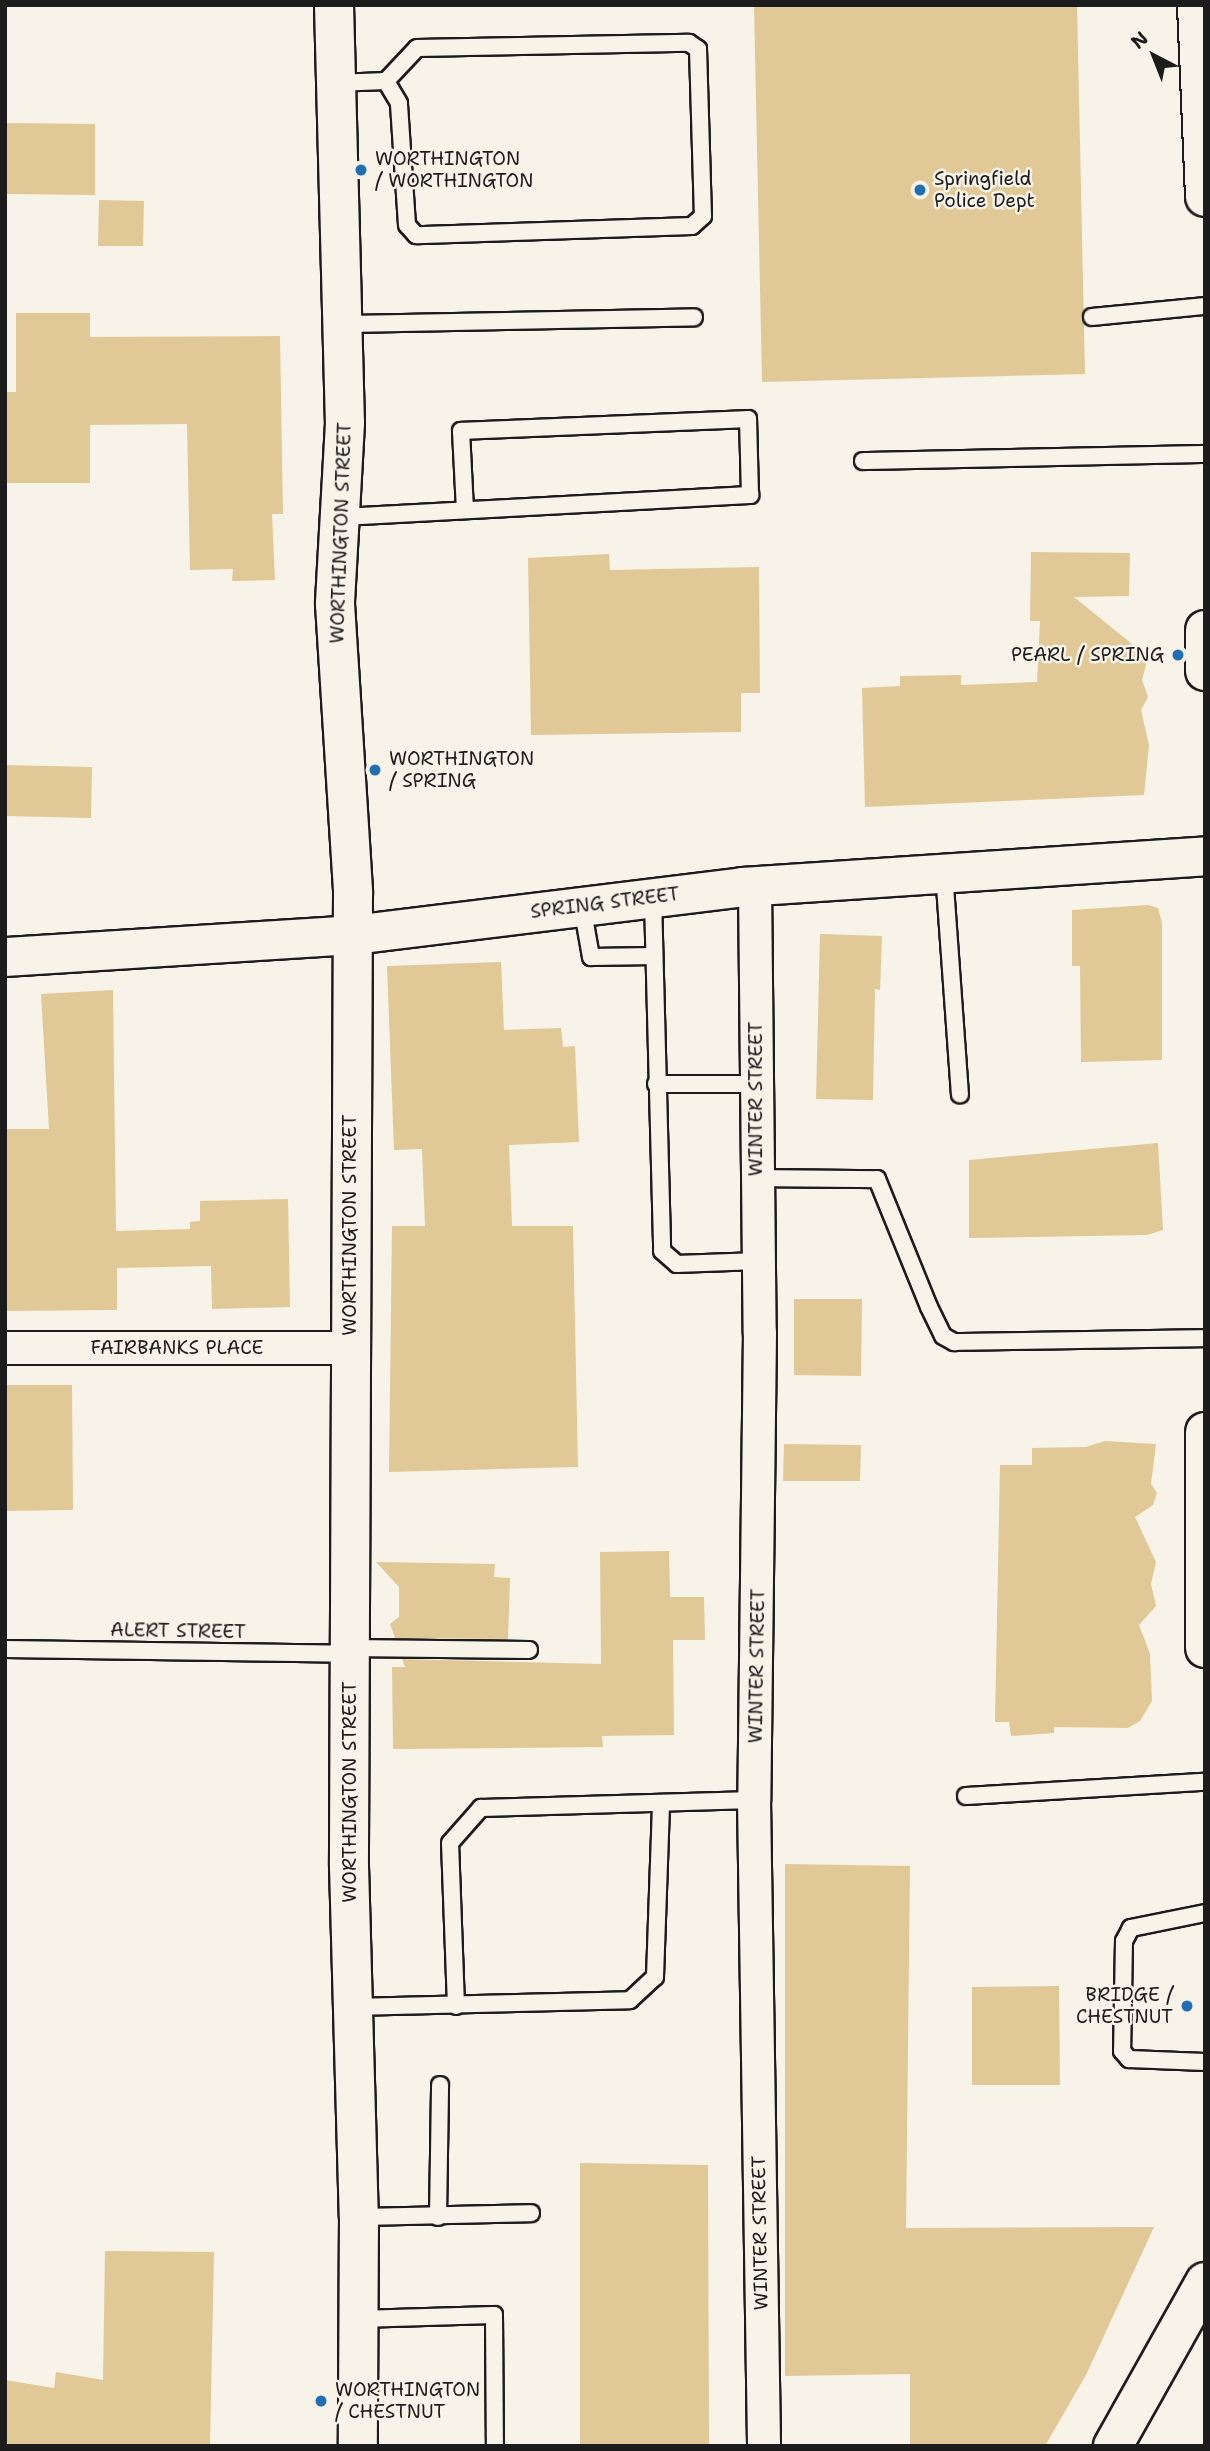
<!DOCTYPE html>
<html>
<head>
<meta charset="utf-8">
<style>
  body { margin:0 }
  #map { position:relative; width:1210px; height:2451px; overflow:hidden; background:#f7f3e8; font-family:"Shantell Sans",sans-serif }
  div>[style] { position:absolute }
  .building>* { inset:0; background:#e1c897 }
  .roads { filter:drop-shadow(2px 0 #1c1c1c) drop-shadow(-2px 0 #1c1c1c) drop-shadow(0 2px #1c1c1c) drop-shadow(0 -2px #1c1c1c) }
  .service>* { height:16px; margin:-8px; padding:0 8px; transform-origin:8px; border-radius:8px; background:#f7f3e8 }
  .minor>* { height:32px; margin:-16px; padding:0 16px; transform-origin:16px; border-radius:16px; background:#f7f3e8 }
  .tertiary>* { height:38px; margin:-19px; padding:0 19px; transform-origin:19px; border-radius:19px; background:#f7f3e8 }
  .secondary>* { height:38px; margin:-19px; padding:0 19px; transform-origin:19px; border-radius:19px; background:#f7f3e8 }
  .dots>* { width:19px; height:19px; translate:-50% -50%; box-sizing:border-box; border:4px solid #f7f3e8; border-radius:50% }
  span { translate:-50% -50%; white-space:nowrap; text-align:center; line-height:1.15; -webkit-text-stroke:5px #f7f3e8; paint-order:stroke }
  .poi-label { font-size:19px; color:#1c1c1c }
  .left { translate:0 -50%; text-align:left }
  .right { translate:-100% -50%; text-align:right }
  .street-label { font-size:19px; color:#1c1c1c }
  .frame { position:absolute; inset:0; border:7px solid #1c1c1c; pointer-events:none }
  .north { position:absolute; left:1119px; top:21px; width:70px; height:70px; -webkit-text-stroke:5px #f7f3e8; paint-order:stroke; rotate:318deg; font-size:19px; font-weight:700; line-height:28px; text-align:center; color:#1c1c1c }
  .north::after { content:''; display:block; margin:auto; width:24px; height:32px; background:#1c1c1c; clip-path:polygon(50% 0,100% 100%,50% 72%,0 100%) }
</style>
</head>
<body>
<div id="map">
  <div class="building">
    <div style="clip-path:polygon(754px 5px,1077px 5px,1085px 374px,762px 382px)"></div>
    <div style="clip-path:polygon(5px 123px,95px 124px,95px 195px,5px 194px)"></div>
    <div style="clip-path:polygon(99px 200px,144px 201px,143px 246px,98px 246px)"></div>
    <div style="clip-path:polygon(16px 313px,90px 313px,90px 337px,280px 336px,283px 514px,272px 514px,275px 580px,232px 581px,233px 569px,190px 570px,187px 424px,90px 425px,90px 483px,5px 483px,5px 392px,16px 392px)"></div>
    <div style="clip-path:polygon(1031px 552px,1130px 553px,1129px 596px,1074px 597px,1148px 657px,1142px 680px,1148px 697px,1141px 710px,1149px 745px,1144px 795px,865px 807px,862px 688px,900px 686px,900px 676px,961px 675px,961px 685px,1037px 682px,1040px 621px,1030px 621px)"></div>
    <div style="clip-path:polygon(609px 554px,610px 570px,759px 567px,760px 693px,741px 693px,741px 732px,531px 735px,528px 558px)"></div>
    <div style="clip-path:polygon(5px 765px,92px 767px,91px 818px,5px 816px)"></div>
    <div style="clip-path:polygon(1148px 905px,1158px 908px,1162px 923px,1162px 1060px,1081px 1062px,1080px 966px,1072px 966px,1072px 910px)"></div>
    <div style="clip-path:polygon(820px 934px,882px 936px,880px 990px,875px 989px,873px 1100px,816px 1099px)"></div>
    <div style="clip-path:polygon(501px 962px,504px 1030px,561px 1028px,563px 1047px,575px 1046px,579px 1142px,509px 1145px,512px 1226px,573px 1226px,578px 1467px,389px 1472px,392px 1226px,425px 1226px,422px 1149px,394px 1150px,387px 966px)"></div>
    <div style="clip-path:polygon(113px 990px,116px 1231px,190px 1229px,190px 1222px,200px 1221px,200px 1201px,288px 1199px,290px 1307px,212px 1309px,211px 1266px,117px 1268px,117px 1310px,5px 1311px,5px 1129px,49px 1129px,41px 994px)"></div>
    <div style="clip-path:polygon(1158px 1143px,1163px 1230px,1147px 1235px,969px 1238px,969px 1160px)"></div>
    <div style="clip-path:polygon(794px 1299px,862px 1299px,861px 1376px,794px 1375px)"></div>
    <div style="clip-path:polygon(5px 1385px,72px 1385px,73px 1510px,5px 1511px)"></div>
    <div style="clip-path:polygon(1105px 1441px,1156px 1444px,1151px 1484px,1157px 1493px,1153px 1505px,1135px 1517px,1156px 1562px,1151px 1584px,1156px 1606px,1139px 1625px,1150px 1654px,1152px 1701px,1140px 1721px,1128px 1728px,1054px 1727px,1054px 1733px,1011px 1736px,1009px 1722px,995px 1722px,1000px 1465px,1032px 1465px,1032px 1448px,1086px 1447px)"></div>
    <div style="clip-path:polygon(784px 1444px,861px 1445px,860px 1481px,783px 1481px)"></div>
    <div style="clip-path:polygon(669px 1551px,670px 1597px,704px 1597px,705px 1640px,673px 1640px,674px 1735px,602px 1736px,603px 1747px,393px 1749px,392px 1667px,405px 1667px,402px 1659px,601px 1664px,600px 1552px)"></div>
    <div style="clip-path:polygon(376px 1562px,495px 1564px,494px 1577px,510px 1578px,508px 1639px,395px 1638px,390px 1624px,399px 1617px,399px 1587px)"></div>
    <div style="clip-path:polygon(785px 1864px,910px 1866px,906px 2228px,1154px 2227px,1086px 2375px,1045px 2446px,910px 2446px,910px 2374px,785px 2376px)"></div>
    <div style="clip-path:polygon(1059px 1986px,1060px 2085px,972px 2085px,972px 1987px)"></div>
    <div style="clip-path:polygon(580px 2163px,708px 2165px,709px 2446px,580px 2446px)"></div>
    <div style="clip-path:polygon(105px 2251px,214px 2252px,210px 2446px,5px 2446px,5px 2380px,54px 2388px,56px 2372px,103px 2380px)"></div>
  </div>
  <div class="roads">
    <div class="service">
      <div style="left:335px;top:83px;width:51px;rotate:-2.2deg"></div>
      <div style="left:386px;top:81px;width:45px;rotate:-46.8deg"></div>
      <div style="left:417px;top:48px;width:272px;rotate:-1.1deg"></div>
      <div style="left:689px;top:43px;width:11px;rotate:34deg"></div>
      <div style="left:698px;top:49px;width:167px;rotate:88.3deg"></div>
      <div style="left:703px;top:216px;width:15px;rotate:138deg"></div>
      <div style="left:692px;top:226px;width:276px;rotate:178.1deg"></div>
      <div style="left:416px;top:235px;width:13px;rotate:-132deg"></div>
      <div style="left:407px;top:225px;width:122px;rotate:-93.8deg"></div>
      <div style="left:399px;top:103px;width:26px;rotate:-121deg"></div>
      <div style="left:1092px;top:317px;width:114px;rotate:-5.6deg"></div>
      <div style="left:344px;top:324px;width:350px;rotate:-1.1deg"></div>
      <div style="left:863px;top:461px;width:342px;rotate:-1.2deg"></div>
      <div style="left:341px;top:517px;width:410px;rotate:-3.1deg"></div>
      <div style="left:750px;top:495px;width:76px;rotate:-91.5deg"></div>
      <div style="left:748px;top:419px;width:287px;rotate:177.6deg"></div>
      <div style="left:461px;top:431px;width:79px;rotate:87.1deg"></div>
      <div style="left:944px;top:872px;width:223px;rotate:85.9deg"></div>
      <div style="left:653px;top:899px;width:352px;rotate:88.5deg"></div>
      <div style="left:662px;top:1251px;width:20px;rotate:41deg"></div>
      <div style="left:677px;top:1264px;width:81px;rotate:-2.1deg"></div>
      <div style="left:582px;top:906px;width:52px;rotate:80deg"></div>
      <div style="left:591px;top:957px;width:63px;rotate:-0.9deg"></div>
      <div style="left:656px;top:1084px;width:99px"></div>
      <div style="left:756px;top:1178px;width:121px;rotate:0.5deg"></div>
      <div style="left:877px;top:1179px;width:138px;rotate:67.9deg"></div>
      <div style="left:929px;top:1307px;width:32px;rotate:64deg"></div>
      <div style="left:943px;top:1336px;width:13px;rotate:29deg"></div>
      <div style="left:954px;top:1342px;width:251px;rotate:-0.9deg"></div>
      <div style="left:349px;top:1648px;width:180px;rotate:0.6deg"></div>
      <div style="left:5px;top:1649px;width:344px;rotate:0.8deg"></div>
      <div style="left:966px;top:1796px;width:239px;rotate:-3.4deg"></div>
      <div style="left:1205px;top:1913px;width:76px;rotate:168.5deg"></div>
      <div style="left:1131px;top:1928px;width:15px;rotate:118deg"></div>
      <div style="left:1124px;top:1941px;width:110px;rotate:91deg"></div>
      <div style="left:1122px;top:2051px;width:11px;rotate:49deg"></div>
      <div style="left:1129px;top:2059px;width:76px;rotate:2.3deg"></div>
      <div style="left:456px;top:2006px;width:163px;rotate:-92.1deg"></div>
      <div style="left:450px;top:1843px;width:47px;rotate:-48.5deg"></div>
      <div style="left:481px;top:1808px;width:273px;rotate:-1.7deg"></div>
      <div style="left:352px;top:2007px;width:278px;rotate:-1.4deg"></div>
      <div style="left:630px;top:2000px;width:34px;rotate:-43deg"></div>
      <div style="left:655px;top:1977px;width:174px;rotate:-88deg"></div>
      <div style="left:359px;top:2217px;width:172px;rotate:-1.3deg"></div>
      <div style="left:438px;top:2217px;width:132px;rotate:-89.1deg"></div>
      <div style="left:358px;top:2319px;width:136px;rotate:-1.7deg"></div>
      <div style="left:494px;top:2315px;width:131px;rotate:89.6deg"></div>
    </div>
    <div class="minor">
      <div style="left:755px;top:886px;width:447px;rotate:89.4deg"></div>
      <div style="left:760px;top:1333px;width:467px;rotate:90.7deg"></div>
      <div style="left:754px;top:1800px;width:646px;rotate:89.11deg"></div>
      <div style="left:5px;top:1348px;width:345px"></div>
    </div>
    <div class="tertiary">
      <div style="left:1197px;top:5px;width:192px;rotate:87.6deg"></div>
      <div style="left:1205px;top:630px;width:41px;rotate:90deg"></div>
      <div style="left:1205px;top:1432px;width:216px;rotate:90deg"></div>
      <div style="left:1113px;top:2446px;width:188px;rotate:-60.7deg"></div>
    </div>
    <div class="secondary">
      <div style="left:334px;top:5px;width:418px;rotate:88.5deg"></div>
      <div style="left:345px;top:423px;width:181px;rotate:93.2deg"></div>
      <div style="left:335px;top:604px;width:290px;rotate:86.4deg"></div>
      <div style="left:353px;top:893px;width:973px;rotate:90.24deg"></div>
      <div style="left:349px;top:1866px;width:351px;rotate:88.4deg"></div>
      <div style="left:359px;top:2217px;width:229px;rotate:90.3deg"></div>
      <div style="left:5px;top:957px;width:349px;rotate:-3.6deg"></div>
      <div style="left:353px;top:935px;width:393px;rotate:-7deg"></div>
      <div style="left:743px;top:887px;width:463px;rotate:-3.8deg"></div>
    </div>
  </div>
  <div class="dots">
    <div style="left:361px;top:170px;background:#1f6fb2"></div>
    <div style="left:920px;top:190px;background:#1f6fb2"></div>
    <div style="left:1178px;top:655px;background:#1f6fb2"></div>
    <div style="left:375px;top:770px;background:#1f6fb2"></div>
    <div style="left:1187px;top:2006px;background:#1f6fb2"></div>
    <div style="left:321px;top:2401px;background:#1f6fb2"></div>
  </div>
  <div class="poi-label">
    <span class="left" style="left:375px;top:170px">WORTHINGTON<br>/ WORTHINGTON</span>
    <span class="left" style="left:934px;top:190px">Springfield<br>Police Dept</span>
    <span class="right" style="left:1164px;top:655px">PEARL / SPRING</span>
    <span class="left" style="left:389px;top:770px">WORTHINGTON<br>/ SPRING</span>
    <span class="right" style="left:1173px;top:2006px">BRIDGE /<br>CHESTNUT</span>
    <span class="left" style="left:335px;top:2401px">WORTHINGTON<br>/ CHESTNUT</span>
  </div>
  <div class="street-label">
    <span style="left:341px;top:533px;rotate:-88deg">WORTHINGTON STREET</span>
    <span style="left:605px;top:903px;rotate:-7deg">SPRING STREET</span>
    <span style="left:756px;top:1099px;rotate:-90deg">WINTER STREET</span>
    <span style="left:350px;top:1225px;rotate:-90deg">WORTHINGTON STREET</span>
    <span style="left:177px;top:1348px">FAIRBANKS PLACE</span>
    <span style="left:178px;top:1631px;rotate:1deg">ALERT STREET</span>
    <span style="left:757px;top:1666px;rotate:-89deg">WINTER STREET</span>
    <span style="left:350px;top:1792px;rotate:-90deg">WORTHINGTON STREET</span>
    <span style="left:760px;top:2233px;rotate:-91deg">WINTER STREET</span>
  </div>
  <div class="frame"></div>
  <div class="north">N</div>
</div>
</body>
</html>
